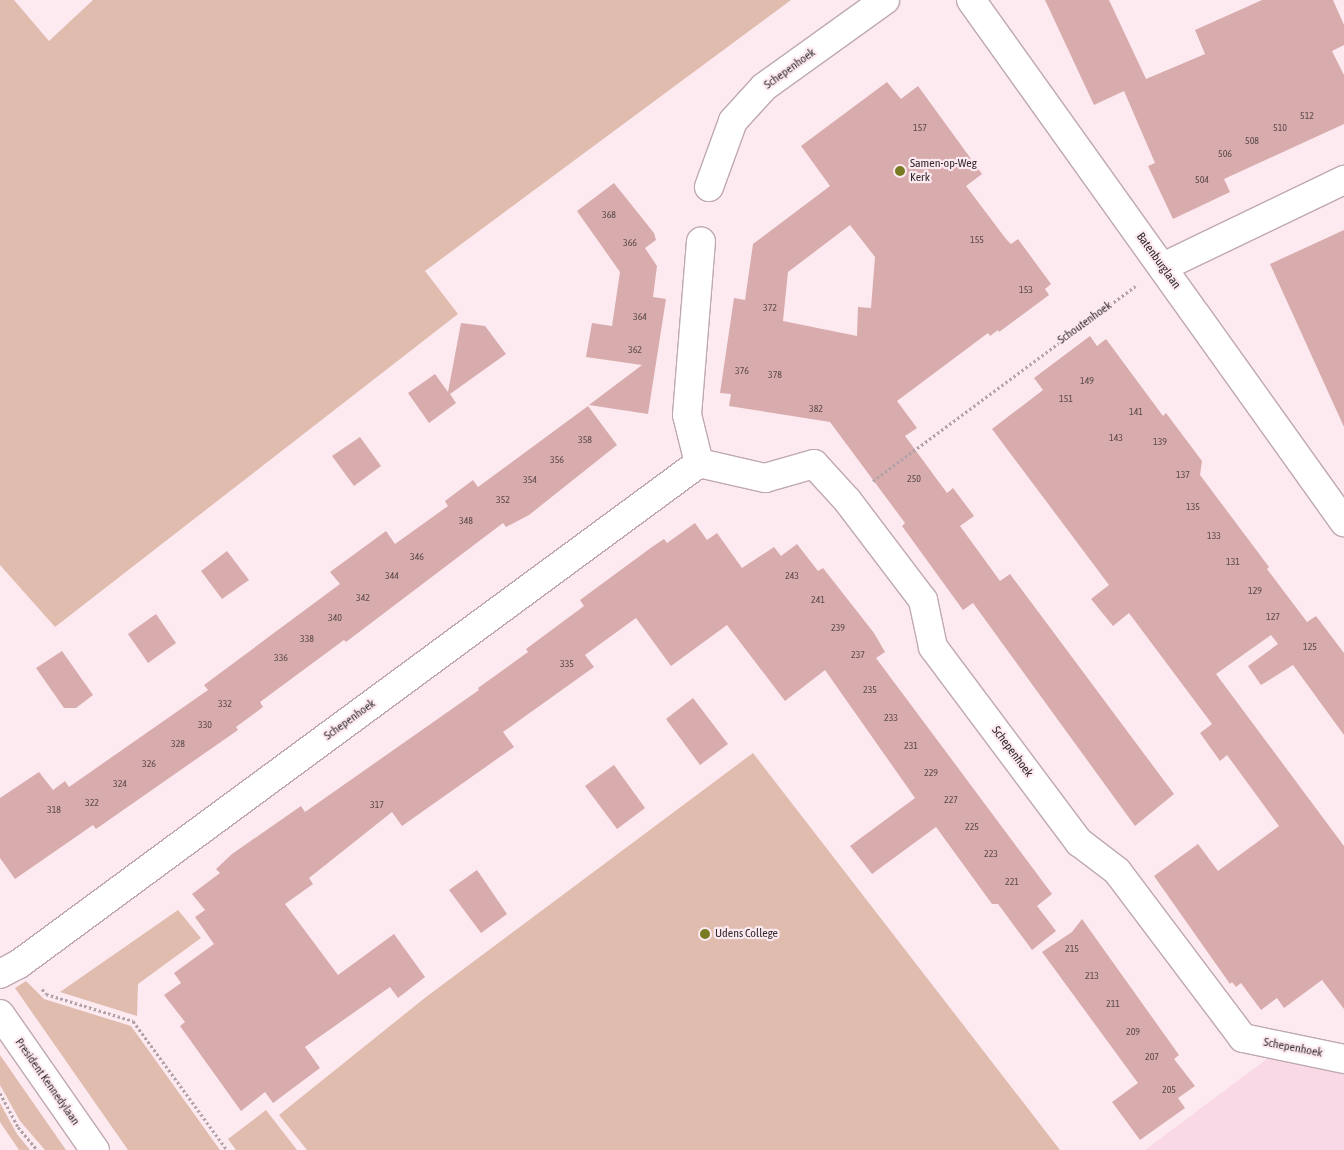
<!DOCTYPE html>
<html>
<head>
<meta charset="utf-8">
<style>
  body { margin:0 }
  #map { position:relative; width:1344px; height:1150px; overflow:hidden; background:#fdeaf1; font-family:"Asap Condensed",sans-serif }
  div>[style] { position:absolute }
  .built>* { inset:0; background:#f8d9e5 }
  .green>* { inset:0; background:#e0bcaf }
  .building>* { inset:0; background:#d8abac }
  .path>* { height:3px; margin-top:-1.5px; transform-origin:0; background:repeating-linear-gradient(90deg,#b1a2a7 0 2.5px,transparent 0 5px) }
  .roads { filter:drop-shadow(1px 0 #bfa8b1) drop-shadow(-1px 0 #bfa8b1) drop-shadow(0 1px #bfa8b1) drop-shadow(0 -1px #bfa8b1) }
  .minor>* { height:28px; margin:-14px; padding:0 14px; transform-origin:14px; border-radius:14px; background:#fff }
  .tertiary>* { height:28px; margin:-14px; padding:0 14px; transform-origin:14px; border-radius:14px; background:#fff }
  .dots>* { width:14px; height:14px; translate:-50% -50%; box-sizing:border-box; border:2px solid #fdeaf1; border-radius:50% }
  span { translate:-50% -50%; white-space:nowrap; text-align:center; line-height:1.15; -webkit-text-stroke:4.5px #fdeaf1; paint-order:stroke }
  .number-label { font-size:10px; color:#5d4c4e }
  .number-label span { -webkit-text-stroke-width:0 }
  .street-label { font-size:12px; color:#342c2f }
  .poi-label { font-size:12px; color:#342c2f }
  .left { translate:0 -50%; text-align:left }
</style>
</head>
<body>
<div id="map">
  <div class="built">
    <div style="clip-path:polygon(1268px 1058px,1344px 1072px,1344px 1150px,1145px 1150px)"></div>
  </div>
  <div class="green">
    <div style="clip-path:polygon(0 0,14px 0,49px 41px,93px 0,791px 0,425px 271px,458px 314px,55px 627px,0 565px)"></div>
    <div style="clip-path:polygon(753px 753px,1060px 1150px,307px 1150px,279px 1115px,426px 997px)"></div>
    <div style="clip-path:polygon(178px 910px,201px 938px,138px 984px,137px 1016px,60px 992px)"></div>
    <div style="clip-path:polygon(26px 981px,44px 999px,131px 1026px,220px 1150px,128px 1150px,15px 988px)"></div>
    <div style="clip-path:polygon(0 1055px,66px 1150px,45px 1150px,20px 1121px,0 1085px)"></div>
    <div style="clip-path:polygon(0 1103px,17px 1134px,30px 1150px,19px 1150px,0 1122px)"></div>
    <div style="clip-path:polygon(266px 1110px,297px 1150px,236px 1150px,228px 1139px)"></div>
  </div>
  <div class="building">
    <div style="clip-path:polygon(1045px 0,1109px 0,1146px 79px,1205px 54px,1195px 30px,1262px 0,1333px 0,1344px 25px,1344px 45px,1332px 51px,1344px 75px,1344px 124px,1224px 179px,1230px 192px,1173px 219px,1148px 166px,1155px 163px,1124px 91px,1094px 105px)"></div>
    <div style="clip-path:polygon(evenodd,887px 82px,901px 99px,918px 86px,982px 174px,966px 186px,1006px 239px,1011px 244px,1018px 239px,1051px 284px,1045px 289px,1049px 295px,999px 332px,998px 330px,990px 336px,988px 333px,897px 401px,917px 428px,905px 436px,947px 493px,953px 488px,974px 516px,960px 526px,1000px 581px,1010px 574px,1174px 794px,1135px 826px,973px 603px,963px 610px,902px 526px,905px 523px,830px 422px,729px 406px,731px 394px,720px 393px,734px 298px,745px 300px,753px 244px,830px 186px,801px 146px,887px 82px,850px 225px,875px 257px,871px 308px,858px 307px,857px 336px,783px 321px,788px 272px,850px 225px)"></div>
    <div style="clip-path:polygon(614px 183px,654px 233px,656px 240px,645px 248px,657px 266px,653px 297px,666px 299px,648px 414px,589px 405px,642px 365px,586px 357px,592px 323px,612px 326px,620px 272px,577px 211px)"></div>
    <div style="clip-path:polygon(1344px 230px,1344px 427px,1270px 264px)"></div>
    <div style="clip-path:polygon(461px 323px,485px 326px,506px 354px,450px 394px,456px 403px,429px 423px,408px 393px,435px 374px,448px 392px)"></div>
    <div style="clip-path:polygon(1090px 336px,1097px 346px,1106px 339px,1163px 416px,1166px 413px,1202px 461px,1200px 475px,1269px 567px,1267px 569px,1307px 622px,1316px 616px,1344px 653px,1344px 735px,1293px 665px,1261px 685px,1248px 666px,1278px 644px,1271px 635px,1216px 674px,1344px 846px,1344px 1009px,1322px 980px,1284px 1008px,1277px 998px,1261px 1010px,1241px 983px,1236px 987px,1232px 982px,1230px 984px,1154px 876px,1198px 844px,1218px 871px,1279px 826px,1227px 755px,1220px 761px,1200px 733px,1212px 724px,1129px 613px,1113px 626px,1091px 599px,1109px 585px,992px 429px,1043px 390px,1034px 378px)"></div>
    <div style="clip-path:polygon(588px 406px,617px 445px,529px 515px,506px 527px,503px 523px,346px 642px,344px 640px,260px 702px,263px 707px,236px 727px,238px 730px,96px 829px,93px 825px,15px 879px,0 858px,0 798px,39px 772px,53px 790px,65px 781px,69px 787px,208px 690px,204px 685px,340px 584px,330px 572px,386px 531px,395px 544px,448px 506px,445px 501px,473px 480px,478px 487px)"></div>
    <div style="clip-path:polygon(360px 437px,381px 466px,354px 486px,332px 456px)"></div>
    <div style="clip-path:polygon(695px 523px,707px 540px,717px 533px,742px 568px,774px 547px,781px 556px,797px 544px,818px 571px,823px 568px,874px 633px,885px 652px,876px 658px,1052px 894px,1037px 906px,1056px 931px,1032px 950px,998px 904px,992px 904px,936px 827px,872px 874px,850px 846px,915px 798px,825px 670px,785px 701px,727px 625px,671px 666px,636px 618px,585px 655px,594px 667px,503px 732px,514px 747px,402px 826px,392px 812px,309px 878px,313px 884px,285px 904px,338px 975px,394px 934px,425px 977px,398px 998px,390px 987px,305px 1047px,320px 1068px,273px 1103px,265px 1092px,241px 1111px,180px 1026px,185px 1022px,164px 995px,181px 983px,174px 973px,214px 944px,195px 917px,205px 910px,192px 894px,220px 873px,216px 869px,232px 854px,301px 806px,305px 812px,479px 690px,478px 688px,528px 652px,526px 649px,584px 606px,580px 600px,652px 547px,664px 539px,667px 543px)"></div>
    <div style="clip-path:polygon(227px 551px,249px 580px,222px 599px,201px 571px)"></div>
    <div style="clip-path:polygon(156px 614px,176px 643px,148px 663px,128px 634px)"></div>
    <div style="clip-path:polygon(62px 651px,93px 695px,76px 708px,64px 708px,36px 668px)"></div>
    <div style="clip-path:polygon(693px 698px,728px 744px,700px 765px,666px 719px)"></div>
    <div style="clip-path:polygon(614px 765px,645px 808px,617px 829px,585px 786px)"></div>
    <div style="clip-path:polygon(477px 870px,507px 914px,481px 933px,449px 890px)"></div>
    <div style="clip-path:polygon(1082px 919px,1179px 1055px,1174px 1059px,1195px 1086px,1178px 1098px,1185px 1108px,1140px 1140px,1112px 1102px,1138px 1083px,1042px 952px,1072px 932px)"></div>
  </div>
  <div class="path">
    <div style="left:873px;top:481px;width:327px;rotate:-36.6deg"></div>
    <div style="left:42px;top:989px;width:6px;rotate:51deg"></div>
    <div style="left:46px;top:994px;width:91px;rotate:17.2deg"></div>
    <div style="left:133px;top:1021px;width:160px;rotate:53.9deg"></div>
    <div style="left:0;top:1093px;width:38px;rotate:62deg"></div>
    <div style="left:18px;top:1127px;width:30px;rotate:50deg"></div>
  </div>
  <div class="roads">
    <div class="minor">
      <div style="left:971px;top:0;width:642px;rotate:54.45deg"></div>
      <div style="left:709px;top:187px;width:70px;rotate:-70deg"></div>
      <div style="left:733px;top:121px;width:46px;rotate:-47.6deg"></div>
      <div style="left:764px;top:87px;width:149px;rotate:-35.7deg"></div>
      <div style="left:1163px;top:267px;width:201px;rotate:-25.7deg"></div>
      <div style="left:699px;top:463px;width:49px;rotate:-104deg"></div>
      <div style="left:687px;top:415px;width:174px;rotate:-85.4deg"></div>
      <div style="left:0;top:974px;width:21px;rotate:-28deg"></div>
      <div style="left:19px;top:964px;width:845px;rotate:-36.38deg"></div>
      <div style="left:699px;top:463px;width:68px;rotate:12.8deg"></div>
      <div style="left:765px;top:478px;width:51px;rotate:-15.9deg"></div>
      <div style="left:814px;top:464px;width:49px;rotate:47.5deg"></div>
      <div style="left:847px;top:500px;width:126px;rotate:52.8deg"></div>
      <div style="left:923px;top:600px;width:48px;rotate:78deg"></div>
      <div style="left:933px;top:647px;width:244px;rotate:53.2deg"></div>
      <div style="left:1079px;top:842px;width:48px;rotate:37.3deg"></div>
      <div style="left:1117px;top:871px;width:209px;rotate:53deg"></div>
      <div style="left:1243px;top:1038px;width:103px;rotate:11.7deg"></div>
    </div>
    <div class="tertiary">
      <div style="left:0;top:1014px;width:166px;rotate:55.1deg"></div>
    </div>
  </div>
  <div class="dots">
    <div style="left:900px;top:171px;background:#797b23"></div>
    <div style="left:705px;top:934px;background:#797b23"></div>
  </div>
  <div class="number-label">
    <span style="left:1307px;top:116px">512</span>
    <span style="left:920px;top:128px">157</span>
    <span style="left:1280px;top:128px">510</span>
    <span style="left:1252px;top:141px">508</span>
    <span style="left:1225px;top:154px">506</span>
    <span style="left:1202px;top:180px">504</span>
    <span style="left:609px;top:215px">368</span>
    <span style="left:977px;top:240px">155</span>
    <span style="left:630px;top:243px">366</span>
    <span style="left:1026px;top:290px">153</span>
    <span style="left:770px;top:308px">372</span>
    <span style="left:640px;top:317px">364</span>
    <span style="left:635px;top:350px">362</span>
    <span style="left:742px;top:371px">376</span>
    <span style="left:775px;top:375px">378</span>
    <span style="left:1087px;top:381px">149</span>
    <span style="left:1066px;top:399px">151</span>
    <span style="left:816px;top:409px">382</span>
    <span style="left:1136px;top:412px">141</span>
    <span style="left:1116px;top:438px">143</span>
    <span style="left:585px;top:440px">358</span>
    <span style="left:1160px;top:442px">139</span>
    <span style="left:557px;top:460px">356</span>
    <span style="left:1183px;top:475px">137</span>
    <span style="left:914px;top:479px">250</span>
    <span style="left:530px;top:480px">354</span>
    <span style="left:503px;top:500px">352</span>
    <span style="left:1193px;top:507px">135</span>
    <span style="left:466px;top:521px">348</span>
    <span style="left:1214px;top:536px">133</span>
    <span style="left:417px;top:557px">346</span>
    <span style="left:1233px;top:562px">131</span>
    <span style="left:392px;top:576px">344</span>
    <span style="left:792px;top:576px">243</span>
    <span style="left:1255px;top:591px">129</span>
    <span style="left:363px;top:598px">342</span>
    <span style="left:818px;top:600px">241</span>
    <span style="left:1273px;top:617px">127</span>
    <span style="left:335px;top:618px">340</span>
    <span style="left:838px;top:628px">239</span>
    <span style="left:307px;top:639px">338</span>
    <span style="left:1310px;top:647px">125</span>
    <span style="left:858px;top:655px">237</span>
    <span style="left:281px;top:658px">336</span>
    <span style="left:567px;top:664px">335</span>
    <span style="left:870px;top:690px">235</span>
    <span style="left:225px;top:704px">332</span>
    <span style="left:891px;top:718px">233</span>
    <span style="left:205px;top:725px">330</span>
    <span style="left:178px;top:744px">328</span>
    <span style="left:911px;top:746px">231</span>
    <span style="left:149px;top:764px">326</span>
    <span style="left:931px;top:773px">229</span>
    <span style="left:120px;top:784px">324</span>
    <span style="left:951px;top:800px">227</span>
    <span style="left:92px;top:803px">322</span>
    <span style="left:377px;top:805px">317</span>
    <span style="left:54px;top:810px">318</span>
    <span style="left:972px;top:827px">225</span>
    <span style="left:991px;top:854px">223</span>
    <span style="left:1012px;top:882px">221</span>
    <span style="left:1072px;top:949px">215</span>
    <span style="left:1092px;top:976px">213</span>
    <span style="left:1113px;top:1004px">211</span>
    <span style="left:1133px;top:1032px">209</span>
    <span style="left:1152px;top:1057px">207</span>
    <span style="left:1169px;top:1090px">205</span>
  </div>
  <div class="street-label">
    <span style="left:790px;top:69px;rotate:-36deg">Schepenhoek</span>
    <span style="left:1158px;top:261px;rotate:54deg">Batenburglaan</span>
    <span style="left:1085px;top:323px;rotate:-36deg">Schoutenhoek</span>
    <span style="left:350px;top:720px;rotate:-36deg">Schepenhoek</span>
    <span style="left:1012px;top:752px;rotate:53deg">Schepenhoek</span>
    <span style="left:1293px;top:1048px;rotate:11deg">Schepenhoek</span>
    <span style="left:47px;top:1082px;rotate:55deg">President Kennedylaan</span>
  </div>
  <div class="poi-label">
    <span class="left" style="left:910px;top:171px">Samen-op-Weg<br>Kerk</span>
    <span class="left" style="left:715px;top:934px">Udens College</span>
  </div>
</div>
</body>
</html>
